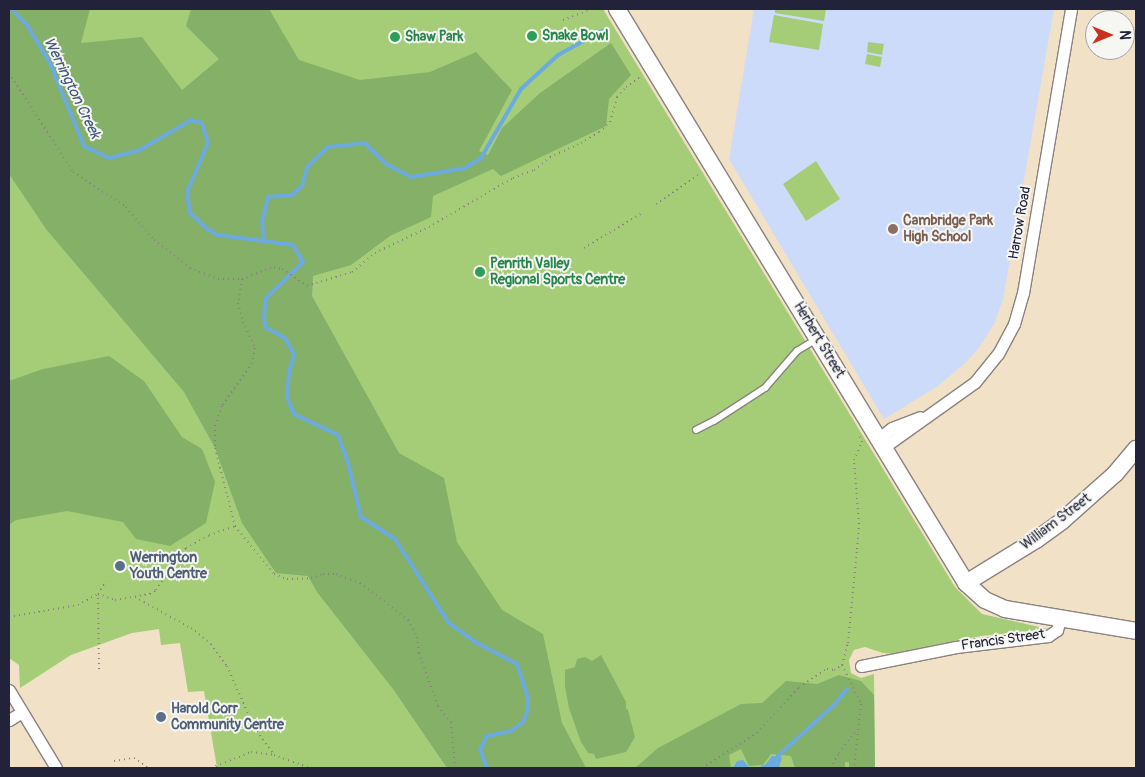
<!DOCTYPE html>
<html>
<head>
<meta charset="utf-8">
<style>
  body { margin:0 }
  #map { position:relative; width:1145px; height:777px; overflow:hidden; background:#f1e1c6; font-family:Pangolin,sans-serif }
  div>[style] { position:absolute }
  .built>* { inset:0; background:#ccdbfa }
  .green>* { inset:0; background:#a5cd78 }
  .forest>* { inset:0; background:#84b068 }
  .water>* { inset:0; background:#6caadf }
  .stream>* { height:4px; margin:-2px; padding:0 2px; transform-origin:2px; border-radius:2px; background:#6caadf }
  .path>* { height:2px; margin-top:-1px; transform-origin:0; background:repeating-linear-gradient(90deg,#8a8280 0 1px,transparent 0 5px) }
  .roads { filter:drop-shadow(1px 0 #8a8280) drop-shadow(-1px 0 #8a8280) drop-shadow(0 1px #8a8280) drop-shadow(0 -1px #8a8280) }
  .lane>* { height:5.5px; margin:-2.75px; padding:0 2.75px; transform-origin:2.75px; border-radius:2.75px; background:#fff }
  .street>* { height:11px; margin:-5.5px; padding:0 5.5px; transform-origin:5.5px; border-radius:5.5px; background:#fff }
  .secondary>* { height:16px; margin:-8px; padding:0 8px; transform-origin:8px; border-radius:8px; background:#fff }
  .dots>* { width:14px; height:14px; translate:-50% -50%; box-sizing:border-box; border:2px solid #f6f6f2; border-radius:50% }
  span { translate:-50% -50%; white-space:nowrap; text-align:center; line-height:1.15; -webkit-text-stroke:4px #f6f6f2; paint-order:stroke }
  .leisure-label { font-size:14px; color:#27864d; font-weight:700 }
  .left { translate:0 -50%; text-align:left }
  .education-label { font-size:14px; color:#785e54; font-weight:700 }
  .street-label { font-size:14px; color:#22223b }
  .service-label { font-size:14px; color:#4e5e75; font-weight:700 }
  .water-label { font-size:15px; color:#40587d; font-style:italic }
  .frame { position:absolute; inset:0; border:10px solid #22223b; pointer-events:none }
  .north { position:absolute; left:1085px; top:10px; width:50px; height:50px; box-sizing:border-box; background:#f6f6f2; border:1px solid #a1a1a9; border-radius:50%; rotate:90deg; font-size:14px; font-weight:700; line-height:20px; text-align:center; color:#22223b }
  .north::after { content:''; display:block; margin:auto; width:18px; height:22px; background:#c8321e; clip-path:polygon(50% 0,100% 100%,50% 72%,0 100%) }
</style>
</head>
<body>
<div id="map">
  <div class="built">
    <div style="clip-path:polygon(754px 9px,1054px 9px,1003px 299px,994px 324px,979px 348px,965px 363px,938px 386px,884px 419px,729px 159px)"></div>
  </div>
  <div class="green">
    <div style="clip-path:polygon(9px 9px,603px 9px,955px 587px,982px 614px,1048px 629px,981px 636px,894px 654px,883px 653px,865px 647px,854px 650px,849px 660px,851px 673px,861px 678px,874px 674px,875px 768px,217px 768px,204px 691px,188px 692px,180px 643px,161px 645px,159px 629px,132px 633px,71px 655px,20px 688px,19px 665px,9px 658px)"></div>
    <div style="clip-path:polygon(775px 9px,826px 9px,824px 21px,775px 13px)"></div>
    <div style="clip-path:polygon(774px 15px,823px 24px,819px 50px,769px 42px)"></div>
    <div style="clip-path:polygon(868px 42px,884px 44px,882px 55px,867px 52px)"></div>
    <div style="clip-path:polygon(867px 54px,882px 57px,880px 67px,865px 64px)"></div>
    <div style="clip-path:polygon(816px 161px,840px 199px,806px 221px,783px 184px)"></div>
  </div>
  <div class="forest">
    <div style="clip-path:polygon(9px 9px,90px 9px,81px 43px,142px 37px,182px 90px,219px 59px,186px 26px,191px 9px,269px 9px,299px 60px,360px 80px,430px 72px,476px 52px,512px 90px,479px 151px,488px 155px,502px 128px,540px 93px,611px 43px,631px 75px,609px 99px,606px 126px,501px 176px,493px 169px,433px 196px,431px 217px,390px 236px,351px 265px,313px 276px,312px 296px,399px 453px,444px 478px,457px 542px,502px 610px,543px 634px,562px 723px,586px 768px,447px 768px,393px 689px,317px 592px,308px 576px,276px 573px,242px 523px,215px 448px,184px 392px,46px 229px,9px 174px)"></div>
    <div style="clip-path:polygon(109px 356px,144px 381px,182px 437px,202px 449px,215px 482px,206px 523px,170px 546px,136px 539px,123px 522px,67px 511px,16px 520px,9px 525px,9px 381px,43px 369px)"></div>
    <div style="clip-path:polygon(601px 655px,626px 702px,626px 708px,628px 710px,635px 737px,626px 752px,596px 759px,594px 754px,588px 753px,581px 742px,569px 708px,565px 687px,565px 670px,575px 667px,577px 659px,585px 657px,592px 661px)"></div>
    <div style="clip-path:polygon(839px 675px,861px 681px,874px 695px,875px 768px,849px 768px,849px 762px,845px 762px,845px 768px,795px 768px,791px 756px,771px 754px,763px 765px,749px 766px,741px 749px,729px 755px,731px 768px,635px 768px,658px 748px,741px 704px,762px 703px,786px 681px,817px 684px)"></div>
  </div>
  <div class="water">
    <div style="clip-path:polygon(772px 756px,782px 757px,779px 768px,733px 768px,737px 761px,743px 760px,749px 767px,758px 768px,766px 764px)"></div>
  </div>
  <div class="stream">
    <div style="left:12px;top:9px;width:22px;rotate:47deg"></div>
    <div style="left:27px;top:25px;width:44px;rotate:58.8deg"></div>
    <div style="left:50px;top:63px;width:90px;rotate:67.7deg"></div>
    <div style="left:84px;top:146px;width:28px;rotate:26deg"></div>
    <div style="left:109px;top:158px;width:30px;rotate:-14deg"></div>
    <div style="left:138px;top:151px;width:61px;rotate:-30.3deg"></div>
    <div style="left:191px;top:120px;width:11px;rotate:15deg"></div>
    <div style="left:202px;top:123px;width:21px;rotate:73deg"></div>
    <div style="left:208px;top:143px;width:53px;rotate:113.2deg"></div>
    <div style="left:187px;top:192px;width:21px;rotate:82deg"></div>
    <div style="left:190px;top:213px;width:23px;rotate:43deg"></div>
    <div style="left:207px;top:229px;width:13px;rotate:29deg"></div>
    <div style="left:218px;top:235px;width:76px;rotate:7.6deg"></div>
    <div style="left:293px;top:245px;width:20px;rotate:60deg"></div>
    <div style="left:303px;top:262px;width:52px;rotate:135.8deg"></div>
    <div style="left:266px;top:298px;width:17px;rotate:97deg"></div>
    <div style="left:264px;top:315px;width:12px;rotate:85deg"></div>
    <div style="left:265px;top:327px;width:23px;rotate:29deg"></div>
    <div style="left:285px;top:338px;width:18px;rotate:61deg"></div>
    <div style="left:294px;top:354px;width:20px;rotate:105deg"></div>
    <div style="left:289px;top:373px;width:24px;rotate:95deg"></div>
    <div style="left:287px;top:397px;width:18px;rotate:68deg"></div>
    <div style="left:294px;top:414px;width:49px;rotate:25.5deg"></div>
    <div style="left:338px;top:435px;width:30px;rotate:70deg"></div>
    <div style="left:348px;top:463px;width:56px;rotate:76.5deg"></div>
    <div style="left:361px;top:517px;width:40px;rotate:32.9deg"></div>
    <div style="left:395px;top:539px;width:100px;rotate:57.3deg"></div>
    <div style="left:449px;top:623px;width:34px;rotate:36deg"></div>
    <div style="left:477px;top:643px;width:45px;rotate:27.7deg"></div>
    <div style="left:517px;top:664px;width:35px;rotate:72deg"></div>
    <div style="left:528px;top:697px;width:12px;rotate:90deg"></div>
    <div style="left:528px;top:709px;width:14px;rotate:111deg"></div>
    <div style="left:523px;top:722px;width:15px;rotate:143deg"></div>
    <div style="left:511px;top:731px;width:25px;rotate:168deg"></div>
    <div style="left:487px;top:736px;width:16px;rotate:117deg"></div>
    <div style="left:480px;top:750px;width:19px;rotate:69deg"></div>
    <div style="left:264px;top:242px;width:21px;rotate:-95deg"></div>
    <div style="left:262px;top:221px;width:25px;rotate:-76deg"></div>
    <div style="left:268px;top:197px;width:24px;rotate:-5deg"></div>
    <div style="left:292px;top:195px;width:13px;rotate:-42deg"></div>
    <div style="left:302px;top:186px;width:20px;rotate:-75deg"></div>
    <div style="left:307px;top:167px;width:29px;rotate:-44deg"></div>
    <div style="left:328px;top:147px;width:37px;rotate:-6deg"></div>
    <div style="left:365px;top:143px;width:30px;rotate:45deg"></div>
    <div style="left:386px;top:164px;width:29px;rotate:27deg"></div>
    <div style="left:412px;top:177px;width:54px;rotate:-9.6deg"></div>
    <div style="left:465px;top:168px;width:19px;rotate:-32deg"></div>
    <div style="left:481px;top:158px;width:80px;rotate:-59.9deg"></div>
    <div style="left:521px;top:89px;width:50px;rotate:-42.6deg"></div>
    <div style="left:558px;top:55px;width:50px;rotate:-28.6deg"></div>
    <div style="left:773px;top:768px;width:13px;rotate:-67deg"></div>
    <div style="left:778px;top:756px;width:76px;rotate:-42.3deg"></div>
    <div style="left:834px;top:705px;width:21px;rotate:-51deg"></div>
  </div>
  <div class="path">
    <div style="left:563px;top:20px;width:31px;rotate:-21deg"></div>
    <div style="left:9px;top:73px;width:118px;rotate:57.1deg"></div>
    <div style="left:73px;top:172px;width:64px;rotate:33.4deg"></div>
    <div style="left:126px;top:207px;width:43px;rotate:49.7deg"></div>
    <div style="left:154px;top:240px;width:46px;rotate:37.9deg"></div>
    <div style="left:190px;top:268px;width:30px;rotate:21deg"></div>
    <div style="left:218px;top:279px;width:24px"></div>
    <div style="left:242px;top:279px;width:34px;rotate:-21deg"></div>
    <div style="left:274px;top:267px;width:8px;rotate:14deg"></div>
    <div style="left:282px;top:269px;width:30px;rotate:34deg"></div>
    <div style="left:307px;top:286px;width:47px;rotate:-17.3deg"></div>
    <div style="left:352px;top:272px;width:30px;rotate:-40deg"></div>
    <div style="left:375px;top:253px;width:60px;rotate:-25.7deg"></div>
    <div style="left:429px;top:227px;width:97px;rotate:-30.3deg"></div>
    <div style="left:513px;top:178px;width:22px;rotate:-21deg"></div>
    <div style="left:534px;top:170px;width:21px;rotate:-39deg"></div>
    <div style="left:550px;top:157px;width:34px;rotate:-24deg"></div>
    <div style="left:581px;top:143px;width:21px;rotate:-31deg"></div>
    <div style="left:599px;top:132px;width:15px;rotate:-42deg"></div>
    <div style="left:610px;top:122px;width:26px;rotate:-74deg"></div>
    <div style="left:617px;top:97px;width:13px;rotate:-48deg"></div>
    <div style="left:626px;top:87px;width:19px;rotate:-36deg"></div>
    <div style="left:656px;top:204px;width:53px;rotate:-34.3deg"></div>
    <div style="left:584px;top:248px;width:68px;rotate:-31.1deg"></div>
    <div style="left:242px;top:279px;width:24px;rotate:99deg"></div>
    <div style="left:238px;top:303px;width:20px;rotate:75deg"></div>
    <div style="left:243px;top:322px;width:29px;rotate:65deg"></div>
    <div style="left:255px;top:348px;width:15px;rotate:101deg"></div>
    <div style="left:252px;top:363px;width:52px;rotate:124.9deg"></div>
    <div style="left:222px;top:406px;width:20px;rotate:110deg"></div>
    <div style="left:215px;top:425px;width:23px;rotate:90deg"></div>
    <div style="left:215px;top:448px;width:81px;rotate:75.6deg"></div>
    <div style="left:235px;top:526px;width:62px;rotate:50.9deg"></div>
    <div style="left:274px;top:574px;width:14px;rotate:21deg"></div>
    <div style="left:287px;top:579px;width:24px;rotate:-2deg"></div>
    <div style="left:311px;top:578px;width:13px;rotate:-18deg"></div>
    <div style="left:323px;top:574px;width:13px"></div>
    <div style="left:336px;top:574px;width:26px;rotate:21deg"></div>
    <div style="left:360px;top:583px;width:61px;rotate:37.6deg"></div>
    <div style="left:408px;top:620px;width:19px;rotate:62deg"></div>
    <div style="left:417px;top:637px;width:16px;rotate:83deg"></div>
    <div style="left:419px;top:653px;width:56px;rotate:70.3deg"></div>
    <div style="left:438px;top:706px;width:21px;rotate:51deg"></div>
    <div style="left:451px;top:722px;width:46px;rotate:85deg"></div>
    <div style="left:135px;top:597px;width:64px;rotate:29deg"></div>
    <div style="left:191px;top:628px;width:26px;rotate:39deg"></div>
    <div style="left:211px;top:644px;width:27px;rotate:54deg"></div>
    <div style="left:227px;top:666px;width:67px;rotate:66.1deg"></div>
    <div style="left:254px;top:727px;width:34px;rotate:54deg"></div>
    <div style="left:9px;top:617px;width:70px;rotate:-9.9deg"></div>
    <div style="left:78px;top:605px;width:23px;rotate:-29deg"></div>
    <div style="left:98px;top:594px;width:18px;rotate:19deg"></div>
    <div style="left:115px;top:600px;width:36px;rotate:-10deg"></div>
    <div style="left:150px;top:594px;width:7px;rotate:-34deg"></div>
    <div style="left:156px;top:590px;width:52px;rotate:-54.5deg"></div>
    <div style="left:186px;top:548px;width:26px;rotate:-29deg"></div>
    <div style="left:209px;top:535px;width:28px;rotate:-19deg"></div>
    <div style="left:842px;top:665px;width:43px;rotate:64deg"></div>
    <div style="left:861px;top:704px;width:64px;rotate:96.2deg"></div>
    <div style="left:99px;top:669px;width:75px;rotate:-90.8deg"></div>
    <div style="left:98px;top:594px;width:15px;rotate:-58deg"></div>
    <div style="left:114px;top:761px;width:20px;rotate:-9deg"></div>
    <div style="left:134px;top:758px;width:17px;rotate:36deg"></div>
    <div style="left:211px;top:768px;width:43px;rotate:-21.8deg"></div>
    <div style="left:251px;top:752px;width:23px;rotate:7deg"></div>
    <div style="left:274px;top:755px;width:37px;rotate:20deg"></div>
    <div style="left:702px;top:768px;width:65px;rotate:-32.5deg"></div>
    <div style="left:757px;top:733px;width:62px;rotate:-47.6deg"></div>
    <div style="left:799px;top:687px;width:33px;rotate:-33deg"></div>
    <div style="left:827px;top:669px;width:7px;rotate:8deg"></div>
    <div style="left:834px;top:670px;width:9px;rotate:-32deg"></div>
    <div style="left:842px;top:665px;width:23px;rotate:-75deg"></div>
    <div style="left:848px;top:643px;width:94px;rotate:-84.5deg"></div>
    <div style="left:857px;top:549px;width:25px;rotate:-85deg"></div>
    <div style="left:859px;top:524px;width:64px;rotate:-94.5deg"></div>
    <div style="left:854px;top:460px;width:20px;rotate:-66deg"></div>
    <div style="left:862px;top:442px;width:8px;rotate:-113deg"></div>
    <div style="left:830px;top:768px;width:17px;rotate:-59deg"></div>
    <div style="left:839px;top:753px;width:29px;rotate:-52deg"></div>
  </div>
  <div class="roads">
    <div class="lane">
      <div style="left:696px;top:430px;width:20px;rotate:-27deg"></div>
      <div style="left:714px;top:421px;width:61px;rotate:-32.9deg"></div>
      <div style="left:765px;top:388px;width:49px;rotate:-49.1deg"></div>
      <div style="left:797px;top:351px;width:23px;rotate:-31deg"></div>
    </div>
    <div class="street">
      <div style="left:879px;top:438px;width:16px;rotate:-38deg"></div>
      <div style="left:892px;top:428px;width:30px;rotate:-21deg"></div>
      <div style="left:884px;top:447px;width:112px;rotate:-35.5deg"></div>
      <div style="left:975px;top:382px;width:36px;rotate:-51deg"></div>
      <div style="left:998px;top:354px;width:34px;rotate:-62deg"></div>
      <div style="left:1014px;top:324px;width:32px;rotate:-74deg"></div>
      <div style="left:1023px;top:293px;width:288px;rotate:-80.4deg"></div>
      <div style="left:861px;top:666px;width:97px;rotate:-11.3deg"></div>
      <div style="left:956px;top:647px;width:93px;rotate:-6.8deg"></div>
      <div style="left:1048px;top:636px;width:11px;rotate:-34deg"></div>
      <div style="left:1057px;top:630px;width:11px;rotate:-75deg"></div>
      <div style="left:9px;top:690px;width:91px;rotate:58.9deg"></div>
      <div style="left:9px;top:720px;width:15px;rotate:-32deg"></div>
    </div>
    <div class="secondary">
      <div style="left:617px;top:9px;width:672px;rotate:58.7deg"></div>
      <div style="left:966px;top:583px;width:25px;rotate:42deg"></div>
      <div style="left:985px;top:600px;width:22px;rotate:24deg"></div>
      <div style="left:1005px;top:609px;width:133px;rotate:9.5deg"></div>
      <div style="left:966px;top:583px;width:82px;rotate:-31.6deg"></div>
      <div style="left:1036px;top:540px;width:32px;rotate:-36deg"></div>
      <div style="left:1062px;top:521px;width:71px;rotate:-41.6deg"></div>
      <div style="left:1115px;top:474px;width:33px;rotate:-50deg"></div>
    </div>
  </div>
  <div class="dots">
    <div style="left:532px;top:36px;background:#2e9e5b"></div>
    <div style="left:395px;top:37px;background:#2e9e5b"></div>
    <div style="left:893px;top:229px;background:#8d6e63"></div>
    <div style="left:480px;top:272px;background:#2e9e5b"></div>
    <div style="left:120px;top:566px;background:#5c6f8a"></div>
    <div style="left:161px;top:717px;background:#5c6f8a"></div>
  </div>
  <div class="leisure-label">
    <span class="left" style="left:542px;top:36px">Snake Bowl</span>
    <span class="left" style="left:405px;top:37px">Shaw Park</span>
    <span class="left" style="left:490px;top:272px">Penrith Valley<br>Regional Sports Centre</span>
  </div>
  <div class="education-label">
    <span class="left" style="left:903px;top:229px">Cambridge Park<br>High School</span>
  </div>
  <div class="street-label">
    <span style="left:1020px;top:223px;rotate:-80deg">Harrow Road</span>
    <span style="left:819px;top:340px;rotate:59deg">Herbert Street</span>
    <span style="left:1056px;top:522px;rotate:-37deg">William Street</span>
    <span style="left:1003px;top:640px;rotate:-8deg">Francis Street</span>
  </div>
  <div class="service-label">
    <span class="left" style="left:130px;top:566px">Werrington<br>Youth Centre</span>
    <span class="left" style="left:171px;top:717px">Harold Corr<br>Community Centre</span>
  </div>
  <div class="water-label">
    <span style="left:72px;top:88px;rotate:64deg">Werrington Creek</span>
  </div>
  <div class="frame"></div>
  <div class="north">N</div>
</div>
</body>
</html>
